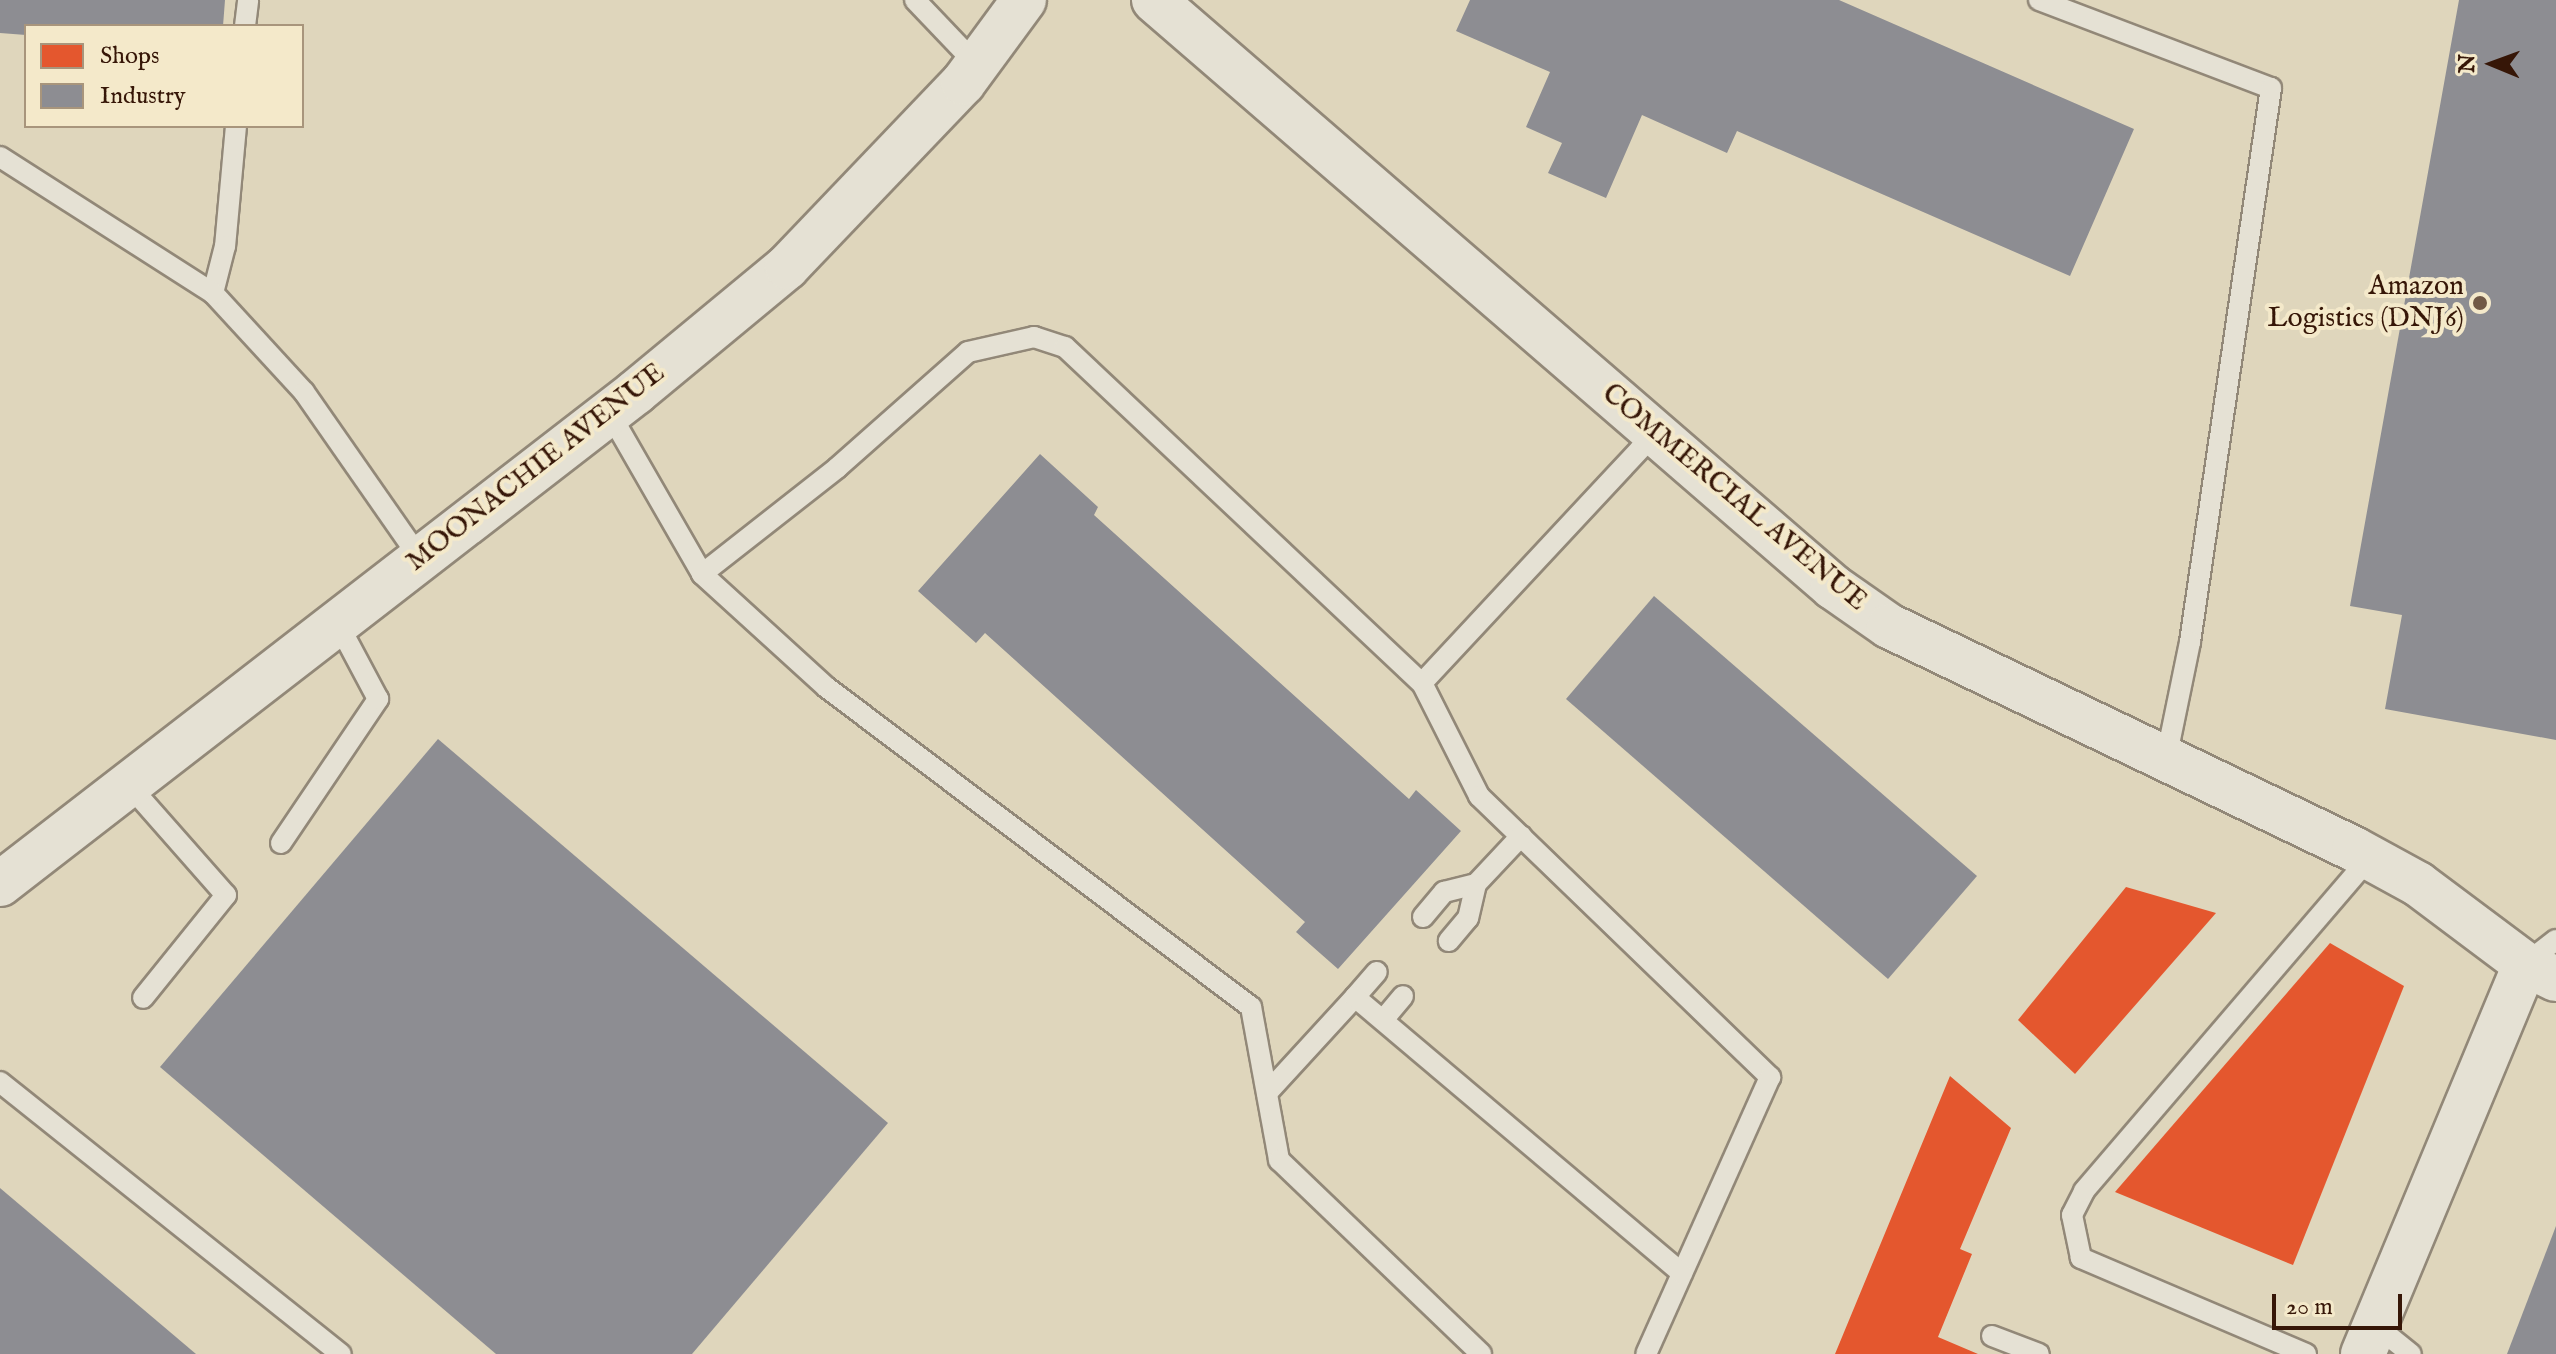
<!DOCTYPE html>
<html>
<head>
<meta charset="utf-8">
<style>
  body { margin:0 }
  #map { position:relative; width:2556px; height:1354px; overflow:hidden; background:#dfd6bc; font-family:"IM FELL English",serif }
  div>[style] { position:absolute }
  .shops>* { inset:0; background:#e4572e }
  .industry>* { inset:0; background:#8d8d92 }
  .roads { filter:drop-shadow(2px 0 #928878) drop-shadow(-2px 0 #928878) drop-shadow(0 2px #928878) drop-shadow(0 -2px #928878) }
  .lane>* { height:20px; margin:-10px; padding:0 10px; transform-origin:10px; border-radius:10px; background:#e5e1d4 }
  .secondary>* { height:44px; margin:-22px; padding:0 22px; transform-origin:22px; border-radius:22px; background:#e5e1d4 }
  .dots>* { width:22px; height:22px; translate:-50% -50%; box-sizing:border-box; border:4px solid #f4e9ca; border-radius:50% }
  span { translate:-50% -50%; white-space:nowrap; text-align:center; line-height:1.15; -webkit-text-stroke:8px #f4e9ca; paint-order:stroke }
  .poi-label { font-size:28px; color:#361607 }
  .right { translate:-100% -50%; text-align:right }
  .street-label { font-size:28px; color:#361607 }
  .legend { position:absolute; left:24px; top:24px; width:280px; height:104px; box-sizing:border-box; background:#f4e9ca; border:2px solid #a8957c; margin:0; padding:10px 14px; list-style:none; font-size:24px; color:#361607 }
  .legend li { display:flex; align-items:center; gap:16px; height:40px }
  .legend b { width:40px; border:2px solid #a8957c }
  .north { position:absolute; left:2452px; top:24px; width:80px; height:80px; -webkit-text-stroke:6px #f4e9ca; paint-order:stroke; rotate:271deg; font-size:22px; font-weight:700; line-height:32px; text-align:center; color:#361607 }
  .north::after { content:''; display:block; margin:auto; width:28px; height:36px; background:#361607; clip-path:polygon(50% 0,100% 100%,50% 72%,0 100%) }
  .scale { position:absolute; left:2272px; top:1294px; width:130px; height:36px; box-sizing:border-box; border:4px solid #361607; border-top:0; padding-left:10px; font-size:24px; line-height:28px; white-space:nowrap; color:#361607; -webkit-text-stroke:6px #f4e9ca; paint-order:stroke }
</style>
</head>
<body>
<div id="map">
  <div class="shops">
    <div style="clip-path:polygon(2126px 887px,2216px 913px,2075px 1074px,2018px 1020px)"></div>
    <div style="clip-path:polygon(2330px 943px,2404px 986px,2293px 1265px,2115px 1192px)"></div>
    <div style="clip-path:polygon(1950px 1076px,2011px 1128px,1960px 1249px,1972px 1254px,1938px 1337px,1978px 1354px,1835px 1354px)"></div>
  </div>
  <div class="industry">
    <div style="clip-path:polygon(0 0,225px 0,223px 26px,26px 26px,26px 35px,0 33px)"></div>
    <div style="clip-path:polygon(1470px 0,1839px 0,2134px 129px,2070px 276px,1737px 131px,1727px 153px,1642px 115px,1606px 198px,1548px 173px,1562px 143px,1526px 127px,1550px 72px,1456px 31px)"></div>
    <div style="clip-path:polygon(2459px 0,2556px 0,2556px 740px,2385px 709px,2402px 615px,2350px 606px)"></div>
    <div style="clip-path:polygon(1040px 454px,1098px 507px,1094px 515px,1409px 799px,1416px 790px,1461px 831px,1338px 969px,1296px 932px,1305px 922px,985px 633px,976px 643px,918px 591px)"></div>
    <div style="clip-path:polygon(1654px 596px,1977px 876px,1888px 979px,1566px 699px)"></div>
    <div style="clip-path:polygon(438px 739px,888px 1123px,692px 1354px,496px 1354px,160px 1067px)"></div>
    <div style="clip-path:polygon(0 1188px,196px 1354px,0 1354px)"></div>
    <div style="clip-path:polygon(2556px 1226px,2556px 1354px,2507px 1354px)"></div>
  </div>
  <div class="roads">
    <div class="lane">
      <div style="left:915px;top:0;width:90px;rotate:46.4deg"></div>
      <div style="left:2039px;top:0;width:248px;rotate:20.8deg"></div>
      <div style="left:2271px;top:88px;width:560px;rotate:98.32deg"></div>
      <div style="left:2190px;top:642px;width:119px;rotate:101.6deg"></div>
      <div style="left:245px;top:26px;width:26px;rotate:-83deg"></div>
      <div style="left:236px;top:126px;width:121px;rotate:95.2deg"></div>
      <div style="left:225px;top:246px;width:49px;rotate:104.3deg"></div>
      <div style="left:213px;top:293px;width:134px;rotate:47.4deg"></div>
      <div style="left:304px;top:392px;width:203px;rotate:55.1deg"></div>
      <div style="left:0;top:157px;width:253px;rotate:32.6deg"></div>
      <div style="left:609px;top:412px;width:187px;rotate:60.1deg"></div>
      <div style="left:702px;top:574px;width:172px;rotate:-38.1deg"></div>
      <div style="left:837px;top:468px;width:175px;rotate:-41.5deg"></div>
      <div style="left:968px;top:352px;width:68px;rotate:-12.8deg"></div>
      <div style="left:1034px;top:337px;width:33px;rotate:18deg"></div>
      <div style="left:1065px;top:347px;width:490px;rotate:43.3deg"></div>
      <div style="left:1422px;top:683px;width:342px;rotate:-47deg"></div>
      <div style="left:702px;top:574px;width:168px;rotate:42.3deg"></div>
      <div style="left:826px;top:687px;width:532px;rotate:36.98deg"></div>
      <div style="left:1251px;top:1007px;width:156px;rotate:79.6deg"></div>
      <div style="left:1279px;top:1160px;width:280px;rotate:43.8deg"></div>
      <div style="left:1422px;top:683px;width:127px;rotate:63.2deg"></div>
      <div style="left:1479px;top:796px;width:405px;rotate:44deg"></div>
      <div style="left:1770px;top:1077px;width:303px;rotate:114.1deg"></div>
      <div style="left:128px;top:784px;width:148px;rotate:48.6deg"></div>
      <div style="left:226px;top:895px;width:132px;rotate:128.9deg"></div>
      <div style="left:281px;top:843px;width:174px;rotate:-56deg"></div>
      <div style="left:378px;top:699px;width:87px;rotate:-118deg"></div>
      <div style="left:1476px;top:884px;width:66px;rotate:-46.8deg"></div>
      <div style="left:1423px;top:917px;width:33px;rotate:-50deg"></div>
      <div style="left:1444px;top:892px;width:33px;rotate:-14deg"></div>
      <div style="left:1476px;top:884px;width:35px;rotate:103deg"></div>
      <div style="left:1468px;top:918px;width:30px;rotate:130deg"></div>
      <div style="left:2525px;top:964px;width:39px;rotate:-38deg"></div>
      <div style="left:1355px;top:997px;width:33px;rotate:-49deg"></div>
      <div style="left:1383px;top:1020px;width:31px;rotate:-50deg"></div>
      <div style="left:0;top:1082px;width:436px;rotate:38.6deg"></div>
      <div style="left:1267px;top:1093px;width:130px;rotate:-47.5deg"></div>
      <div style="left:1355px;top:997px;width:428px;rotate:40.2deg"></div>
      <div style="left:2375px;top:1325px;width:46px;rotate:38.9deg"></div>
      <div style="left:1992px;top:1336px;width:50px;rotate:21deg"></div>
      <div style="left:2306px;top:1354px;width:245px;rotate:-156.9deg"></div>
      <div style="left:2081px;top:1258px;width:44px;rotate:-101.8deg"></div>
      <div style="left:2072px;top:1215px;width:27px;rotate:-63deg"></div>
      <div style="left:2084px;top:1191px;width:438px;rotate:-49.4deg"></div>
    </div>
    <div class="secondary">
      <div style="left:1154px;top:0;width:898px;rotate:40.84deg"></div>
      <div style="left:1833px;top:587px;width:68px;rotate:34.9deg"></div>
      <div style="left:1889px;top:626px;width:516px;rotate:25.62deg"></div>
      <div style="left:2354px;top:849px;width:73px;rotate:28.7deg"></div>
      <div style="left:2418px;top:884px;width:134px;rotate:36.8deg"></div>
      <div style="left:2525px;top:964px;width:34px;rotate:26deg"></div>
      <div style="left:0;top:884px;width:804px;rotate:-37.72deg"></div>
      <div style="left:636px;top:392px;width:196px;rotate:-39.6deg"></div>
      <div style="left:787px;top:267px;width:255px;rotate:-46.3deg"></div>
      <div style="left:963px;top:83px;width:103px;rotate:-53.7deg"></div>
      <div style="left:2363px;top:1354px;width:422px;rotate:-67.4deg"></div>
    </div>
  </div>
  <div class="dots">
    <div style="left:2480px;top:303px;background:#715946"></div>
  </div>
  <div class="poi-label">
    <span class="right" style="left:2464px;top:303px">Amazon<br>Logistics (DNJ6)</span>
  </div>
  <div class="street-label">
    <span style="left:536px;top:468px;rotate:-38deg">MOONACHIE AVENUE</span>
    <span style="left:1734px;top:498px;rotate:40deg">COMMERCIAL AVENUE</span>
  </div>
  <ul class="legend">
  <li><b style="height:22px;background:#e4572e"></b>Shops</li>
  <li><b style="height:22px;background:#8d8d92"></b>Industry</li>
  </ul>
  <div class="north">N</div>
  <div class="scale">20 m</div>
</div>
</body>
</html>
